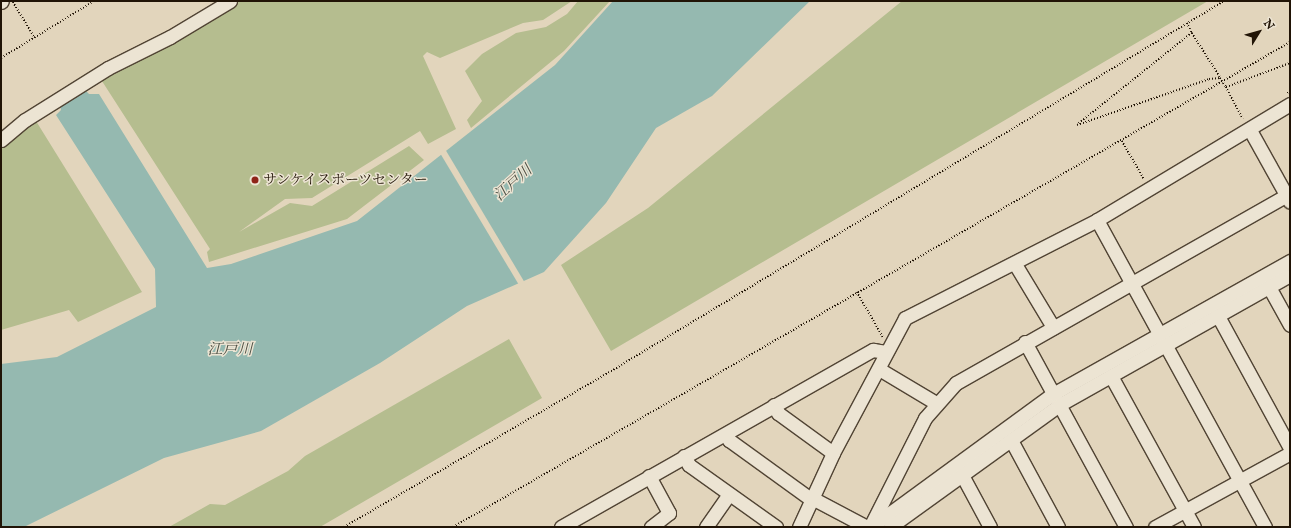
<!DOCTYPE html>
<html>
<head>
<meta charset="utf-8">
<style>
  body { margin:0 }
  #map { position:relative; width:1291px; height:528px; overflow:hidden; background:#e2d5bc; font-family:"IM FELL English","Noto Serif JP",serif }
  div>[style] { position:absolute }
  .green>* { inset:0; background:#b5bd8f }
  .water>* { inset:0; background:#95b9b0 }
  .pier>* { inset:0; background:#e2d5bc }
  .path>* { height:1.5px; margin-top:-0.75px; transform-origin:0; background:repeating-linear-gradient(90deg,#211406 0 1px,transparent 0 3px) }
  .roads { filter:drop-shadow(1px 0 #514434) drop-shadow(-1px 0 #514434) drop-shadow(0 1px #514434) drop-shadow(0 -1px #514434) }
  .minor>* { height:13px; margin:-6.5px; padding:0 6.5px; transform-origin:6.5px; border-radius:6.5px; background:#ece4d3 }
  .dots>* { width:11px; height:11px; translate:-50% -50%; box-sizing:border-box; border:2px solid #ece4d3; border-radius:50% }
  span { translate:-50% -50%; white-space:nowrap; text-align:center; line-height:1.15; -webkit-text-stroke:3px #ece4d3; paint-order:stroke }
  .poi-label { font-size:14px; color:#211406 }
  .left { translate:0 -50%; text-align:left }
  .water-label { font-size:15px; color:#4a4e42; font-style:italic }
  .frame { position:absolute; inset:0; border:2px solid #211406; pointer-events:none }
  .north { position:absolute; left:1239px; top:12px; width:40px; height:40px; -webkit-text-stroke:3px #ece4d3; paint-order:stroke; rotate:53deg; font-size:11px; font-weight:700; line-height:16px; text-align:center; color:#211406 }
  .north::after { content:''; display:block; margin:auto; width:14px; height:18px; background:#211406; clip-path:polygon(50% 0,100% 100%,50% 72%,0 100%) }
</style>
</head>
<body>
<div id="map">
  <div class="green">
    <div style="clip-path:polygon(220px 1px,572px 1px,543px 20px,523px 23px,440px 58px,427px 52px,423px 56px,456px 129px,428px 144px,420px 131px,312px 198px,285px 199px,239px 232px,290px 203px,312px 206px,409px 146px,424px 160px,347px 219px,209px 262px,207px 252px,210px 249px,100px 78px,36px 121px,142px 292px,78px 322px,69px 310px,1px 330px,1px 133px)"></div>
    <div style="clip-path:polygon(578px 1px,610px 1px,564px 51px,471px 128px,467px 120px,482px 101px,465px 71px,482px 54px,516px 33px,546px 27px,567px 14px)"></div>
    <div style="clip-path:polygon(902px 1px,1208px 1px,611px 351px,561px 265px,648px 208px)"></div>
    <div style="clip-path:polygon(509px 339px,542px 398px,320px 527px,169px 527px,210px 504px,225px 505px,288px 471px,305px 456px)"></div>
  </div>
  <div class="water">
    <div style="clip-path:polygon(613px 1px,810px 1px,712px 96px,656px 128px,606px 203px,544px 272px,467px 306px,380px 363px,261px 431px,164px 458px,24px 527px,1px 527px,1px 364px,57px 357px,156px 307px,155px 269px,56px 115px,61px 110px,60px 105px,85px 90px,89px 94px,99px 94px,207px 268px,231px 264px,357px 221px,555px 65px)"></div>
  </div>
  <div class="pier">
    <div style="clip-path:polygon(445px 149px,525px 283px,519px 285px,440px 153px)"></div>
  </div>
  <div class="path">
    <div style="left:13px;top:2px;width:42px;rotate:58.6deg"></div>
    <div style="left:1187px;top:23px;width:11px;rotate:63deg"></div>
    <div style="left:1192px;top:33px;width:147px;rotate:141.3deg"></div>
    <div style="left:1077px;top:125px;width:140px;rotate:-19.2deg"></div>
    <div style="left:1209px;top:79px;width:11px;rotate:-5deg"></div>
    <div style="left:1220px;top:78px;width:11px;rotate:56deg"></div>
    <div style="left:1226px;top:87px;width:68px;rotate:-20.6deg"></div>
    <div style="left:1192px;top:33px;width:52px;rotate:57.5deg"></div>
    <div style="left:1px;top:58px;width:109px;rotate:-31.5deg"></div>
    <div style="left:1226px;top:87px;width:36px;rotate:62deg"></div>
    <div style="left:1287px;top:93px;width:4px;rotate:-34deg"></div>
    <div style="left:1122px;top:141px;width:44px;rotate:59.9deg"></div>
    <div style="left:857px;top:292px;width:52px;rotate:60deg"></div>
    <div style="left:344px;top:527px;width:321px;rotate:-30.3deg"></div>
    <div style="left:621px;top:365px;width:704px;rotate:-31.12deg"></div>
    <div style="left:453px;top:527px;width:967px;rotate:-30.09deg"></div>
  </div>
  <div class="roads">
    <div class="minor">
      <div style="left:1px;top:2px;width:1px;rotate:-45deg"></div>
      <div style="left:1250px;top:130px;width:82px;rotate:60.9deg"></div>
      <div style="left:1px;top:140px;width:31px;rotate:-40deg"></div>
      <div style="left:25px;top:120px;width:98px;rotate:-32.1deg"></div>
      <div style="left:108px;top:68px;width:69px;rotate:-26.6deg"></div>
      <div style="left:170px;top:37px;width:70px;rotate:-31deg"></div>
      <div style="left:1097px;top:220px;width:350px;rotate:61.3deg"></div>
      <div style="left:1015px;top:264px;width:74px;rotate:58.9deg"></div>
      <div style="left:1269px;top:287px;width:43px;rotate:61.1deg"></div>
      <div style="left:1218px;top:316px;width:150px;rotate:61.4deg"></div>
      <div style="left:1025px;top:342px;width:211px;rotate:61.4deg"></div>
      <div style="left:879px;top:369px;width:66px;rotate:30.8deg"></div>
      <div style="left:1111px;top:376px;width:172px;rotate:61.2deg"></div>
      <div style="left:774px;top:405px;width:9px;rotate:63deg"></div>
      <div style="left:778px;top:413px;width:68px;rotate:36deg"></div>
      <div style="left:726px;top:434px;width:7px;rotate:63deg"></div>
      <div style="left:729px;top:440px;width:102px;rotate:35.9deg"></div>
      <div style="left:1011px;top:440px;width:99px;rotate:61.6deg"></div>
      <div style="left:684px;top:456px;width:10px;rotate:61deg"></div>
      <div style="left:689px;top:465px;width:107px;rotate:35.5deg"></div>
      <div style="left:962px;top:475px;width:59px;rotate:61.7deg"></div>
      <div style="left:649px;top:476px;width:42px;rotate:61.6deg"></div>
      <div style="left:669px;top:513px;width:23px;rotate:142deg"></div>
      <div style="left:812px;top:498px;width:62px;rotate:27.8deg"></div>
      <div style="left:561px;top:527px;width:359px;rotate:-29.6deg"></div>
      <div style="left:873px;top:350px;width:13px;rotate:9deg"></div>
      <div style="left:706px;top:527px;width:40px;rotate:-55.1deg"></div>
      <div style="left:799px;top:527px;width:81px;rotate:-65.3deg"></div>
      <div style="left:833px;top:453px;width:153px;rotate:-61.9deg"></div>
      <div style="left:905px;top:318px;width:216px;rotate:-27deg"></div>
      <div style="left:1097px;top:220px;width:225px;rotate:-31deg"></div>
      <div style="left:870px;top:527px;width:122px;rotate:-63.2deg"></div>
      <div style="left:925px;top:418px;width:47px;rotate:-48.5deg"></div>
      <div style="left:956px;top:383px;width:384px;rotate:-29.6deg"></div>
      <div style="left:871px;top:527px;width:225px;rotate:-36.2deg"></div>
      <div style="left:1053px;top:394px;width:272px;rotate:-29.3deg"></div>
      <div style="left:890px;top:527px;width:208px;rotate:-35.8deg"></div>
      <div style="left:1059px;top:405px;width:265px;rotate:-29.4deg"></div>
      <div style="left:1155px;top:527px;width:154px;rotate:-28.7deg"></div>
    </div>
  </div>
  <div class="dots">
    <div style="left:255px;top:180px;background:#8f2418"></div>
  </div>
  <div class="poi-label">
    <span class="left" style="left:263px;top:180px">サンケイスポーツセンター</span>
  </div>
  <div class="water-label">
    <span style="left:513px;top:183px;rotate:-42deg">江戸川</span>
    <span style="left:230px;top:350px">江戸川</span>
  </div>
  <div class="frame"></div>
  <div class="north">N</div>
</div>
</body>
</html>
